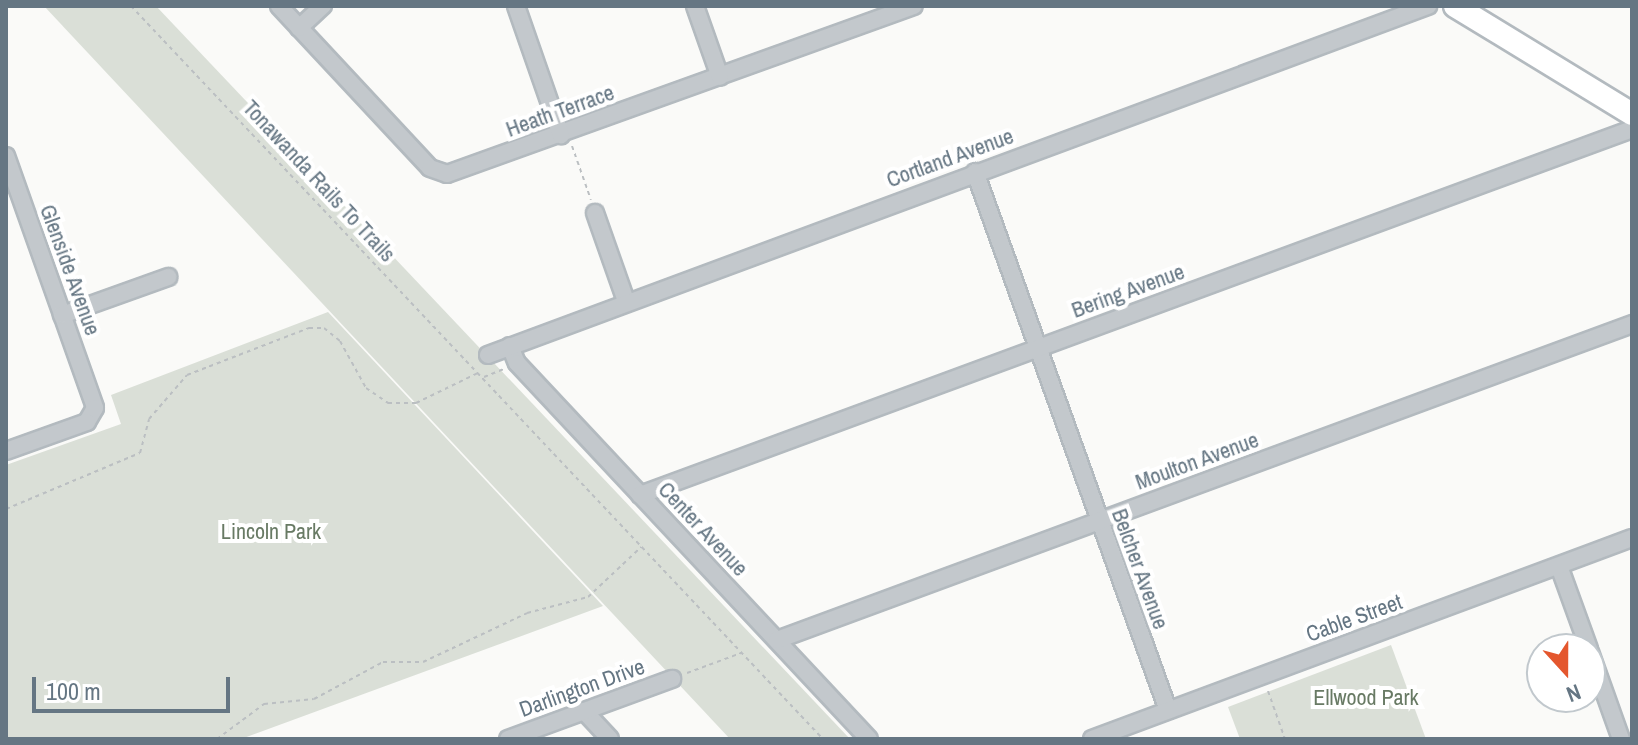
<!DOCTYPE html>
<html>
<head>
<meta charset="utf-8">
<style>
  body { margin:0 }
  #map { position:relative; width:1638px; height:745px; overflow:hidden; background:#fafaf8; font-family:"Archivo Narrow",sans-serif }
  div>[style] { position:absolute }
  .green>* { inset:0; background:#dadfd7 }
  .path>* { height:2px; margin-top:-1px; transform-origin:0; background:repeating-linear-gradient(90deg,#bbbfc2 0 4px,transparent 0 8px) }
  .roads { filter:drop-shadow(2px 0 #b3babf) drop-shadow(-2px 0 #b3babf) drop-shadow(0 2px #b3babf) drop-shadow(0 -2px #b3babf) }
  .street>* { height:16px; margin:-8px; padding:0 8px; transform-origin:8px; border-radius:8px; background:#c3c8cc }
  .secondary>* { height:22px; margin:-11px; padding:0 11px; transform-origin:11px; border-radius:11px; background:#fff }
  span { translate:-50% -50%; white-space:nowrap; text-align:center; line-height:1.15; -webkit-text-stroke:8px #fff; paint-order:stroke }
  .street-label { font-size:22px; color:#657683 }
  .park-label { font-size:22px; color:#687a64 }
  .frame { position:absolute; inset:0; border:8px solid #657683; pointer-events:none }
  .north { position:absolute; left:1526px; top:633px; width:80px; height:80px; box-sizing:border-box; background:#fff; border:2px solid #c1c8cd; border-radius:50%; rotate:159deg; font-size:22px; font-weight:700; line-height:32px; text-align:center; color:#657683 }
  .north::after { content:''; display:block; margin:auto; width:28px; height:36px; background:#e4572e; clip-path:polygon(50% 0,100% 100%,50% 72%,0 100%) }
  .scale { position:absolute; left:32px; top:677px; width:198px; height:36px; box-sizing:border-box; border:4px solid #657683; border-top:0; padding-left:10px; font-size:24px; line-height:28px; white-space:nowrap; color:#657683; -webkit-text-stroke:6px #fff; paint-order:stroke }
</style>
</head>
<body>
<div id="map">
  <div class="green">
    <div style="clip-path:polygon(44px 6px,156px 6px,850px 739px,730px 739px)"></div>
    <div style="clip-path:polygon(328px 312px,603px 606px,241px 739px,6px 739px,6px 465px,121px 424px,111px 395px)"></div>
    <div style="clip-path:polygon(1391px 645px,1426px 739px,1240px 739px,1228px 707px)"></div>
  </div>
  <div class="path">
    <div style="left:131px;top:6px;width:1008px;rotate:46.65deg"></div>
    <div style="left:572px;top:146px;width:57px;rotate:70.6deg"></div>
    <div style="left:484px;top:377px;width:22px;rotate:-22deg"></div>
    <div style="left:6px;top:509px;width:145px;rotate:-22.7deg"></div>
    <div style="left:140px;top:453px;width:35px;rotate:-75deg"></div>
    <div style="left:149px;top:419px;width:58px;rotate:-49.2deg"></div>
    <div style="left:187px;top:375px;width:131px;rotate:-21.1deg"></div>
    <div style="left:309px;top:328px;width:15px"></div>
    <div style="left:324px;top:328px;width:21px;rotate:39deg"></div>
    <div style="left:340px;top:341px;width:54px;rotate:61deg"></div>
    <div style="left:366px;top:388px;width:27px;rotate:34deg"></div>
    <div style="left:388px;top:403px;width:28px"></div>
    <div style="left:416px;top:403px;width:69px;rotate:-25.8deg"></div>
    <div style="left:687px;top:673px;width:58px;rotate:-20.3deg"></div>
    <div style="left:1268px;top:691px;width:51px;rotate:70.5deg"></div>
    <div style="left:217px;top:739px;width:59px;rotate:-36.7deg"></div>
    <div style="left:264px;top:704px;width:50px;rotate:-5.7deg"></div>
    <div style="left:314px;top:699px;width:78px;rotate:-28.2deg"></div>
    <div style="left:383px;top:662px;width:40px"></div>
    <div style="left:423px;top:662px;width:115px;rotate:-25.2deg"></div>
    <div style="left:527px;top:613px;width:63px;rotate:-14.7deg"></div>
    <div style="left:588px;top:597px;width:73px;rotate:-43.3deg"></div>
  </div>
  <div class="roads">
    <div class="street">
      <div style="left:279px;top:6px;width:221px;rotate:47deg"></div>
      <div style="left:430px;top:168px;width:18px;rotate:19deg"></div>
      <div style="left:447px;top:174px;width:496px;rotate:-19.8deg"></div>
      <div style="left:516px;top:6px;width:137px;rotate:70.8deg"></div>
      <div style="left:695px;top:6px;width:75px;rotate:70.6deg"></div>
      <div style="left:299px;top:28px;width:33px;rotate:-43deg"></div>
      <div style="left:6px;top:156px;width:267px;rotate:70.5deg"></div>
      <div style="left:95px;top:408px;width:16px;rotate:120deg"></div>
      <div style="left:87px;top:422px;width:86px;rotate:160.3deg"></div>
      <div style="left:975px;top:172px;width:572px;rotate:70.27deg"></div>
      <div style="left:595px;top:213px;width:93px;rotate:70.6deg"></div>
      <div style="left:62px;top:315px;width:113px;rotate:-19.7deg"></div>
      <div style="left:510px;top:346px;width:18px;rotate:68deg"></div>
      <div style="left:517px;top:363px;width:515px;rotate:46.89deg"></div>
      <div style="left:488px;top:355px;width:1003px;rotate:-20.37deg"></div>
      <div style="left:640px;top:495px;width:1057px;rotate:-20.25deg"></div>
      <div style="left:1559px;top:566px;width:88px;rotate:70.1deg"></div>
      <div style="left:777px;top:640px;width:912px;rotate:-20.28deg"></div>
      <div style="left:1590px;top:652px;width:92px;rotate:70.4deg"></div>
      <div style="left:584px;top:711px;width:38px;rotate:47deg"></div>
      <div style="left:508px;top:739px;width:175px;rotate:-20.1deg"></div>
      <div style="left:1092px;top:739px;width:576px;rotate:-20.42deg"></div>
    </div>
    <div class="secondary">
      <div style="left:1455px;top:6px;width:207px;rotate:31.4deg"></div>
    </div>
  </div>
  <div class="street-label">
    <span style="left:560px;top:111px;rotate:-20deg">Heath Terrace</span>
    <span style="left:950px;top:158px;rotate:-20deg">Cortland Avenue</span>
    <span style="left:319px;top:181px;rotate:47deg">Tonawanda Rails To Trails</span>
    <span style="left:70px;top:270px;rotate:70deg">Glenside Avenue</span>
    <span style="left:1128px;top:291px;rotate:-20deg">Bering Avenue</span>
    <span style="left:1197px;top:461px;rotate:-20deg">Moulton Avenue</span>
    <span style="left:703px;top:529px;rotate:47deg">Center Avenue</span>
    <span style="left:1140px;top:569px;rotate:70deg">Belcher Avenue</span>
    <span style="left:1354px;top:618px;rotate:-20deg">Cable Street</span>
    <span style="left:582px;top:688px;rotate:-20deg">Darlington Drive</span>
  </div>
  <div class="park-label">
    <span style="left:271px;top:532px">Lincoln Park</span>
    <span style="left:1366px;top:698px">Ellwood Park</span>
  </div>
  <div class="frame"></div>
  <div class="north">N</div>
  <div class="scale">100 m</div>
</div>
</body>
</html>
